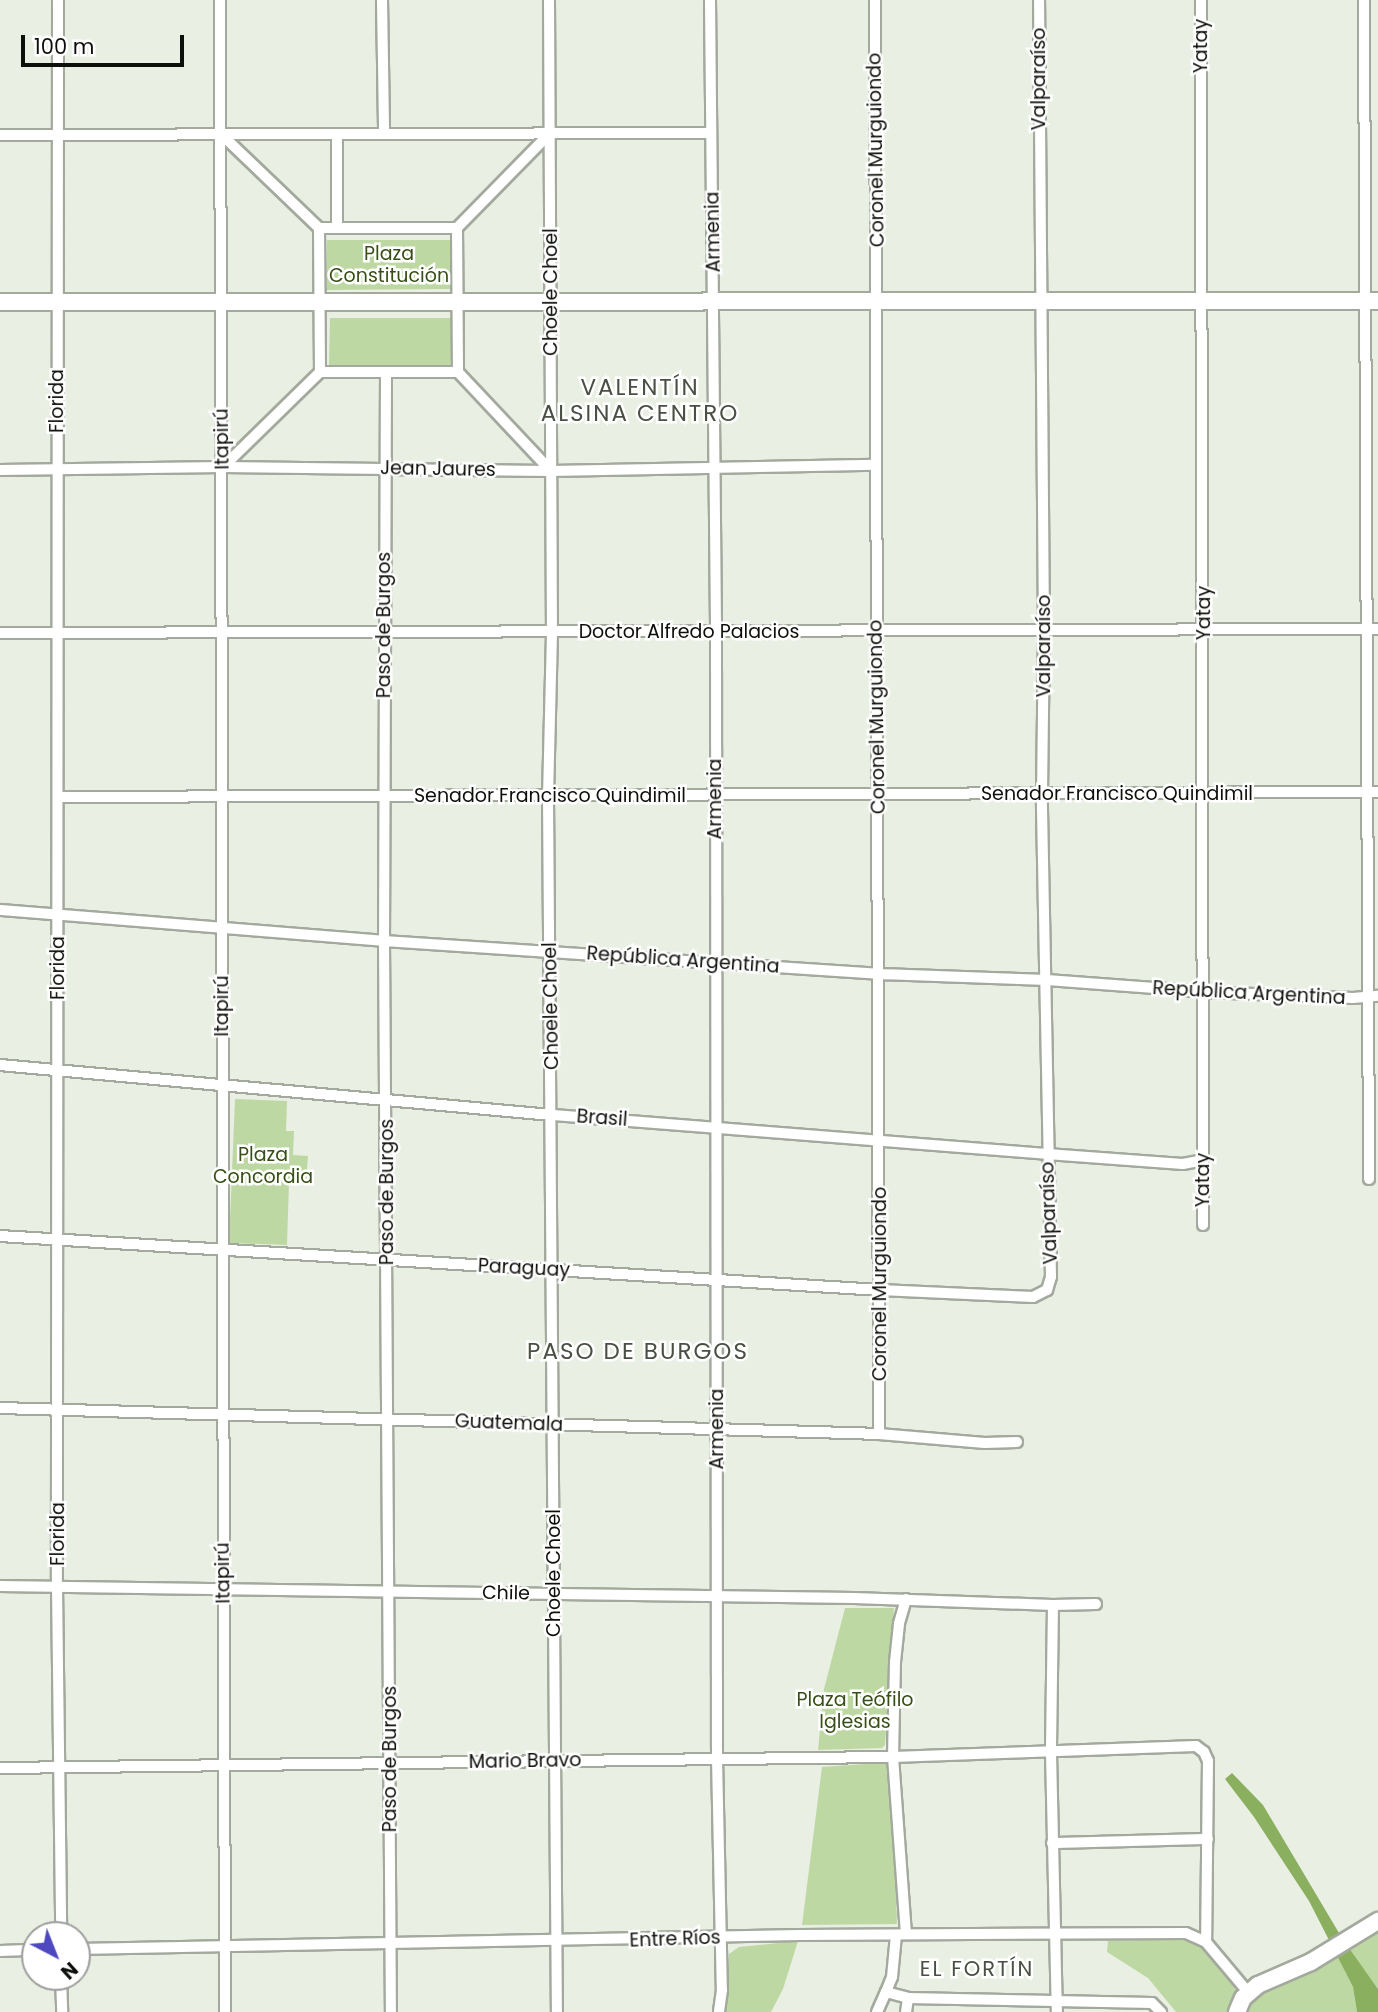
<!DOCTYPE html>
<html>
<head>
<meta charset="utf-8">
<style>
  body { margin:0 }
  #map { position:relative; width:1378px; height:2012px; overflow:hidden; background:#e9efe2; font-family:Poppins,sans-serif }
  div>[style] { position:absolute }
  .green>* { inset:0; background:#bed8a4 }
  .water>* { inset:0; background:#8ab05f }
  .roads { filter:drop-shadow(2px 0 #a3a99d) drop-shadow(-2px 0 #a3a99d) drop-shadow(0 2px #a3a99d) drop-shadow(0 -2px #a3a99d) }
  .street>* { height:10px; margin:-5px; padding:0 5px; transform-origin:5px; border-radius:5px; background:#fff }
  .secondary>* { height:16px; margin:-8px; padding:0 8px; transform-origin:8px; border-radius:8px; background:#fff }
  span { translate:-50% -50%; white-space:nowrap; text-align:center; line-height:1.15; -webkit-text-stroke:5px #fff; paint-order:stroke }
  .street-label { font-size:19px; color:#0d0f0a }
  .park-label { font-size:19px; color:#374f16 }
  .neighbourhood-label { font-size:21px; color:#4a4f44; letter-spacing:2px }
  .quarter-label { font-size:23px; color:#4a4f44; letter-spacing:2px }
  .north { position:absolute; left:21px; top:1921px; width:70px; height:70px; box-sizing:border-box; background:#fff; border:2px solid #9e9f9d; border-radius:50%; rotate:138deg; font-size:19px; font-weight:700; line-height:28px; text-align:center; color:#0d0f0a }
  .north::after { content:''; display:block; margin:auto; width:24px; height:32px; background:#4f49c0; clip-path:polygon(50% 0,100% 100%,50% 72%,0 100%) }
  .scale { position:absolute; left:21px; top:35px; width:163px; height:32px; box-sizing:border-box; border:4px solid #0d0f0a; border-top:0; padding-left:9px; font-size:21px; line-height:24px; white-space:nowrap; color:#0d0f0a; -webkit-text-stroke:5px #fff; paint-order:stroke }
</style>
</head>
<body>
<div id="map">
  <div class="green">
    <div style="clip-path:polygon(327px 240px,450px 240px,450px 289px,327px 290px)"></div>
    <div style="clip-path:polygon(330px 318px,451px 318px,451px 365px,329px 365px)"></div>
    <div style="clip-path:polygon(235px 1099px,287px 1101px,286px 1131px,294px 1131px,293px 1155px,308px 1156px,306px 1183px,289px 1183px,287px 1245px,229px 1243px)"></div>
    <div style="clip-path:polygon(845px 1608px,894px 1608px,885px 1745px,882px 1748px,818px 1750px,824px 1689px)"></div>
    <div style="clip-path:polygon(892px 1762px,897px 1924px,802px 1925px,822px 1767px)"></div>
    <div style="clip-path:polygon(1378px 1929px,1378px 1989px,1348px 1947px)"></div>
    <div style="clip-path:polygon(1187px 1939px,1199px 1945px,1234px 1986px,1238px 1997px,1232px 2012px,1176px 2012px,1148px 1978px,1107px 1952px,1108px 1941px)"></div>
    <div style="clip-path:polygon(798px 1941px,783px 1989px,771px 2012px,726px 2012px,729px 1954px,739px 1947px)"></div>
    <div style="clip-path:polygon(1336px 1953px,1353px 1987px,1357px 2012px,1243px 2012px,1253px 1997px)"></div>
  </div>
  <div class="water">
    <div style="clip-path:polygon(1232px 1773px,1263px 1805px,1342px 1938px,1378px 1989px,1378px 2012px,1357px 2012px,1353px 1987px,1309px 1901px,1254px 1817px,1225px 1779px)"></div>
  </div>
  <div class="roads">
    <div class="street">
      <div style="left:58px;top:0;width:1586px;rotate:90.04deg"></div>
      <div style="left:57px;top:1586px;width:349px;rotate:89.3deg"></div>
      <div style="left:220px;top:0;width:2012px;rotate:89.86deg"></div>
      <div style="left:382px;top:0;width:133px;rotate:89.1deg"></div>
      <div style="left:549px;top:0;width:633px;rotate:89.73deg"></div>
      <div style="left:552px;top:633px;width:163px;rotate:91.4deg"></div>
      <div style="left:548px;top:796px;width:1216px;rotate:89.58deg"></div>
      <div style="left:710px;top:0;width:630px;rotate:89.45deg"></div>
      <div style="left:716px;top:630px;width:1128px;rotate:89.95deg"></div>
      <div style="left:717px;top:1758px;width:232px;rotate:88.8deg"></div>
      <div style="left:722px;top:1990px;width:22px;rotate:98deg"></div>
      <div style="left:875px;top:0;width:1434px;rotate:89.84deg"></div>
      <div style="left:1201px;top:0;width:1225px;rotate:89.91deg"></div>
      <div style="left:1364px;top:0;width:1179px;rotate:89.76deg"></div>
      <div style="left:221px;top:134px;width:136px;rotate:43.8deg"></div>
      <div style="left:337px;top:134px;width:92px;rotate:90deg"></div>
      <div style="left:0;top:135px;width:711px;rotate:-0.16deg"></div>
      <div style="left:319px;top:228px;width:144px;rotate:89.6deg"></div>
      <div style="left:319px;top:228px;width:138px"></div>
      <div style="left:457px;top:228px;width:144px;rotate:89.6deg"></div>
      <div style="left:457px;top:228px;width:133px;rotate:-45.6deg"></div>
      <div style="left:320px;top:372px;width:138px"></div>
      <div style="left:386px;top:372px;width:569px;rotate:90.2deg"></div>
      <div style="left:384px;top:941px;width:1071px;rotate:89.63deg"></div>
      <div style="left:458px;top:372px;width:136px;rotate:46.8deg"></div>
      <div style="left:223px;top:467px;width:136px;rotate:-44.4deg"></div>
      <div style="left:0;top:470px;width:223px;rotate:-0.8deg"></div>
      <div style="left:223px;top:467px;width:328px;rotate:0.7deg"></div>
      <div style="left:551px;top:471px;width:325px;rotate:-1.1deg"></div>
      <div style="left:0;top:633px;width:1378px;rotate:-0.17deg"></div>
      <div style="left:59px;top:797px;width:1319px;rotate:-0.22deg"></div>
      <div style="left:0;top:910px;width:385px;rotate:4.6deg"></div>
      <div style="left:384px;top:941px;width:495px;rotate:3.8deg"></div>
      <div style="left:878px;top:974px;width:169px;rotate:2deg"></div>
      <div style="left:1047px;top:980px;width:158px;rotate:4.3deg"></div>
      <div style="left:1205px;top:992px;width:148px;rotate:2.3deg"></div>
      <div style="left:1353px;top:998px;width:25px;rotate:-5deg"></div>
      <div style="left:0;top:1065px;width:554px;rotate:5.18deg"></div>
      <div style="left:552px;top:1115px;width:497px;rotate:4.5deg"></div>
      <div style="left:1047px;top:1154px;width:136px;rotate:4.2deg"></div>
      <div style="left:1183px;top:1164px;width:21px;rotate:-11deg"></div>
      <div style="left:0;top:1236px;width:882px;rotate:3.51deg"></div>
      <div style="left:880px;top:1290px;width:153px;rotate:2.6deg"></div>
      <div style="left:1033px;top:1297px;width:16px;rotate:-27deg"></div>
      <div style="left:1047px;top:1290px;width:14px;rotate:-73deg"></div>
      <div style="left:1051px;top:1277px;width:482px;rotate:-91.1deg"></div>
      <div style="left:1042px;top:795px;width:164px;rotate:-89.3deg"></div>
      <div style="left:1044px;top:631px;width:631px;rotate:-90.45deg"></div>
      <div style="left:0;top:1408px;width:879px;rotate:1.69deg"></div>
      <div style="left:879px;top:1434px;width:106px;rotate:4.9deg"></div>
      <div style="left:985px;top:1443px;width:32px;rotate:-2deg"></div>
      <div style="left:0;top:1586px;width:854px;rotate:0.81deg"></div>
      <div style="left:854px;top:1598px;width:199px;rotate:2deg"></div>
      <div style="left:1053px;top:1605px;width:43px;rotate:-1.3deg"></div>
      <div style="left:906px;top:1599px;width:26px;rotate:106deg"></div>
      <div style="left:899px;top:1624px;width:38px;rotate:96deg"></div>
      <div style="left:895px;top:1662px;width:95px;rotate:91.2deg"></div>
      <div style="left:893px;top:1757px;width:177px;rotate:85.8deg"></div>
      <div style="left:1053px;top:1605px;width:148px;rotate:90.8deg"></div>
      <div style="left:1051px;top:1753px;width:259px;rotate:88.7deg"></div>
      <div style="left:0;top:1768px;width:893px;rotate:-0.71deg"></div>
      <div style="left:893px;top:1757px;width:303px;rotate:-2.1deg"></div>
      <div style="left:1196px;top:1746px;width:10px;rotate:37deg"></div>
      <div style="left:1204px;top:1752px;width:10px;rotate:66deg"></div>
      <div style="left:1208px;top:1761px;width:181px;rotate:90.6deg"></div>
      <div style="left:1052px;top:1843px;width:156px;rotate:-1.5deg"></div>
      <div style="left:896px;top:1935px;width:42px;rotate:95.4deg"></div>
      <div style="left:892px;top:1977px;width:16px;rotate:112deg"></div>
      <div style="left:886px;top:1992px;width:23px;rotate:15deg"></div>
      <div style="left:908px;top:1998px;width:14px;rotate:98deg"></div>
      <div style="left:77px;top:1949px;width:722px;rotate:-1.11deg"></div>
      <div style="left:799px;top:1935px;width:387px;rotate:-0.3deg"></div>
      <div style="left:1186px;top:1933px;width:22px;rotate:24deg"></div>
      <div style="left:1206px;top:1942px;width:65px;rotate:50deg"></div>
      <div style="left:0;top:1951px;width:35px;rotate:-2deg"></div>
      <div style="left:61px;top:1977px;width:35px;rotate:88deg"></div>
      <div style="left:908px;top:1998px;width:244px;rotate:1.2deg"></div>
      <div style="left:1152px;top:2003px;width:13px;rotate:45deg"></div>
      <div style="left:877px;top:2012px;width:22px;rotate:-66deg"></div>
    </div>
    <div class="secondary">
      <div style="left:0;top:302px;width:1378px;rotate:-0.04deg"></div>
      <div style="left:1237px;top:2012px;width:15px;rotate:-67deg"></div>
      <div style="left:1243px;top:1998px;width:20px;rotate:-41deg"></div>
      <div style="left:1258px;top:1985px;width:58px;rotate:-23.5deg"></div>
      <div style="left:1311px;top:1962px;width:79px;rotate:-31.5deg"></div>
    </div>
  </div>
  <div class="street-label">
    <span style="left:1201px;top:46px;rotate:-90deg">Yatay</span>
    <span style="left:1039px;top:79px;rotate:-90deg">Valparaíso</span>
    <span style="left:876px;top:150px;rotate:-91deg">Coronel Murguiondo</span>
    <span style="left:713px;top:232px;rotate:-91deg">Armenia</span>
    <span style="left:551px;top:292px;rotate:-90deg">Choele Choel</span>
    <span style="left:57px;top:401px;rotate:-90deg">Florida</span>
    <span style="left:222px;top:439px;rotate:-91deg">Itapirú</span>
    <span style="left:438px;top:469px;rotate:1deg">Jean Jaures</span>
    <span style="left:1204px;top:613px;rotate:-90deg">Yatay</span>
    <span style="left:384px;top:625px;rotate:-90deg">Paso de Burgos</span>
    <span style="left:689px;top:632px">Doctor Alfredo Palacios</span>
    <span style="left:1044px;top:646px;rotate:-90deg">Valparaíso</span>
    <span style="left:877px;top:717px;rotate:-91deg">Coronel Murguiondo</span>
    <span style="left:1117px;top:794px">Senador Francisco Quindimil</span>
    <span style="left:550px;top:796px">Senador Francisco Quindimil</span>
    <span style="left:715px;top:799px;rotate:-90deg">Armenia</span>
    <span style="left:683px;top:960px;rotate:4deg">República Argentina</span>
    <span style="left:58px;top:968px;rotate:-90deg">Florida</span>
    <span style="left:1249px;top:993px;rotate:3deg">República Argentina</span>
    <span style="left:222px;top:1006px;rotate:-90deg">Itapirú</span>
    <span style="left:551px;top:1006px;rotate:-91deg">Choele Choel</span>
    <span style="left:602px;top:1118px;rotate:4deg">Brasil</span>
    <span style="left:1203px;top:1180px;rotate:-90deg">Yatay</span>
    <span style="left:387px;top:1192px;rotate:-90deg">Paso de Burgos</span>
    <span style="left:1049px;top:1213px;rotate:-92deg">Valparaíso</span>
    <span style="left:524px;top:1268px;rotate:3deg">Paraguay</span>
    <span style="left:880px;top:1284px;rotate:-90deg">Coronel Murguiondo</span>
    <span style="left:509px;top:1423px;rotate:2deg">Guatemala</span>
    <span style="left:717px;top:1429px;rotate:-90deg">Armenia</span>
    <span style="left:58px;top:1534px;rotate:-90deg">Florida</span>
    <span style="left:223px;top:1573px;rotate:-91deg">Itapirú</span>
    <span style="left:554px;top:1573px;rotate:-90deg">Choele Choel</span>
    <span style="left:506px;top:1593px;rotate:1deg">Chile</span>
    <span style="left:390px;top:1759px;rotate:-90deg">Paso de Burgos</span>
    <span style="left:525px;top:1761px;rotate:-1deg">Mario Bravo</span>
    <span style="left:675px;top:1939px;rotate:-2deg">Entre Ríos</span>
  </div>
  <div class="park-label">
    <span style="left:389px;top:265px">Plaza<br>Constitución</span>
    <span style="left:263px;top:1166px">Plaza<br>Concordia</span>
    <span style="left:855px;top:1711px">Plaza Teófilo<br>Iglesias</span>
  </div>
  <div class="neighbourhood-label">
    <span style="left:977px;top:1969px">EL FORTÍN</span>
  </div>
  <div class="quarter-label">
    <span style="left:640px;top:400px">VALENTÍN<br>ALSINA CENTRO</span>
    <span style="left:638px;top:1351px">PASO DE BURGOS</span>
  </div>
  <div class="north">N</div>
  <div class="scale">100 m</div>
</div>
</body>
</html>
